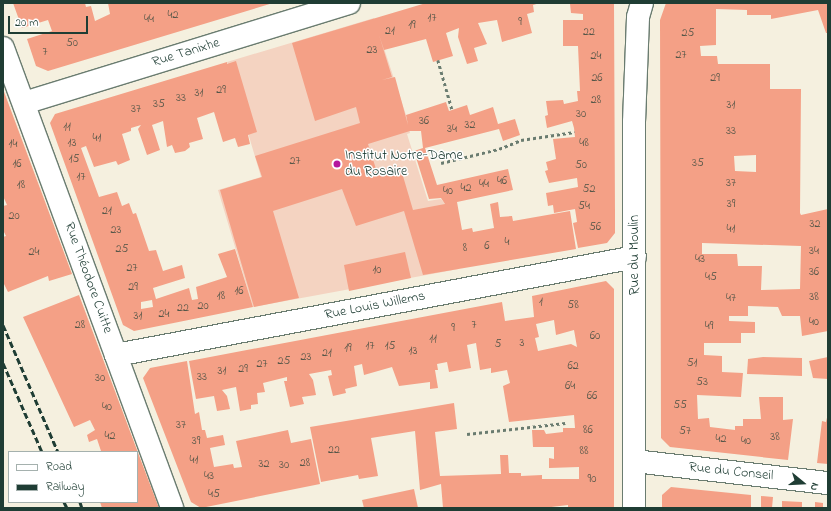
<!DOCTYPE html>
<html>
<head>
<meta charset="utf-8">
<style>
  body { margin:0 }
  #map { position:relative; width:831px; height:511px; overflow:hidden; background:#f5f0df; font-family:"Indie Flower",sans-serif }
  div>[style] { position:absolute }
  .built>* { inset:0; background:#f4d3c1 }
  .building>* { inset:0; background:#f4a086 }
  .path>* { height:2.5px; margin-top:-1.25px; transform-origin:0; background:repeating-linear-gradient(90deg,#6a7c70 0 3px,transparent 0 6px) }
  .roads { filter:drop-shadow(1px 0 #6a7c70) drop-shadow(-1px 0 #6a7c70) drop-shadow(0 1px #6a7c70) drop-shadow(0 -1px #6a7c70) }
  .street>* { height:22px; margin:-11px; padding:0 11px; transform-origin:11px; border-radius:11px; background:#fff }
  .rail>* { height:3px; margin-top:-1.5px; transform-origin:0; background:repeating-linear-gradient(90deg,#1f3d34 0 6px,transparent 0 9px) }
  .dots>* { width:11px; height:11px; translate:-50% -50%; box-sizing:border-box; border:2px solid #fff; border-radius:50% }
  span { translate:-50% -50%; white-space:nowrap; text-align:center; line-height:1.15; -webkit-text-stroke:3px #fff; paint-order:stroke }
  .number-label { font-size:12px; color:#545648 }
  .number-label span { -webkit-text-stroke-width:0 }
  .street-label { font-size:14px; color:#1f3d34 }
  .poi-label { font-size:14px; color:#1f3d34 }
  .left { translate:0 -50%; text-align:left }
  .frame { position:absolute; inset:0; border:4px solid #1f3d34; pointer-events:none }
  .legend { position:absolute; left:8px; top:451px; width:130px; height:52px; box-sizing:border-box; background:#fff; border:1px solid #a5b1ae; margin:0; padding:5px 7px; list-style:none; font-size:12px; color:#1f3d34 }
  .legend li { display:flex; align-items:center; gap:8px; height:20px }
  .legend b { width:20px; border:1px solid #a5b1ae }
  .north { position:absolute; left:783px; top:463px; width:40px; height:40px; -webkit-text-stroke:3px #fff; paint-order:stroke; rotate:108deg; font-size:11px; font-weight:700; line-height:16px; text-align:center; color:#1f3d34 }
  .north::after { content:''; display:block; margin:auto; width:14px; height:18px; background:#1f3d34; clip-path:polygon(50% 0,100% 100%,50% 72%,0 100%) }
  .scale { position:absolute; left:8px; top:16px; width:80px; height:18px; box-sizing:border-box; border:2px solid #1f3d34; border-top:0; padding-left:5px; font-size:12px; line-height:14px; white-space:nowrap; color:#1f3d34; -webkit-text-stroke:3px #fff; paint-order:stroke }
</style>
</head>
<body>
<div id="map">
  <div class="built">
    <div style="clip-path:polygon(374px 18px,406px 115px,410px 133px,407px 134px,428px 201px,441px 199px,445px 204px,459px 269px,253px 307px,218px 190px,261px 177px,227px 62px)"></div>
  </div>
  <div class="building">
    <div style="clip-path:polygon(13px 3px,85px 3px,86px 7px,91px 6px,95px 21px,110px 14px,108px 3px,273px 3px,48px 71px,36px 66px,27px 39px,52px 31px,48px 20px,22px 28px)"></div>
    <div style="clip-path:polygon(evenodd,426px 3px,540px 3px,533px 5px,534px 12px,527px 14px,532px 33px,502px 42px,497px 20px,478px 23px,487px 44px,474px 48px,478px 61px,467px 64px,458px 37px,459px 28px,446px 33px,453px 56px,433px 62px,426px 39px,384px 50px,379px 35px,392px 77px,382px 80px,395px 77px,408px 125px,406px 115px,446px 102px,449px 111px,467px 105px,470px 115px,493px 107px,498px 124px,515px 119px,520px 135px,503px 141px,499px 129px,425px 148px,437px 185px,508px 169px,513px 190px,457px 202px,462px 230px,472px 228px,473px 232px,494px 228px,490px 204px,498px 202px,500px 217px,512px 216px,513px 221px,570px 211px,576px 249px,423px 275px,404px 211px,356px 226px,342px 189px,273px 211px,299px 298px,254px 307px,220px 190px,262px 177px,255px 156px,360px 123px,356px 107px,315px 121px,292px 43px,426px 3px,410px 131px,421px 131px,423px 148px,414px 151px,429px 199px,441px 198px,445px 204px,413px 210px,400px 166px,377px 172px,368px 144px,410px 131px)"></div>
    <div style="clip-path:polygon(584px 3px,614px 3px,615px 215px,615px 233px,607px 243px,578px 248px,573px 223px,577px 222px,575px 209px,554px 213px,553px 205px,548px 206px,546px 193px,578px 187px,577px 178px,549px 183px,545px 171px,548px 170px,546px 162px,556px 159px,553px 139px,575px 137px,574px 128px,572px 121px,547px 128px,545px 116px,548px 115px,546px 101px,563px 100px,564px 104px,578px 101px,577px 91px,580px 91px,578px 46px,563px 46px,563px 20px,583px 20px,583px 14px,571px 13px,570px 4px)"></div>
    <div style="clip-path:polygon(evenodd,666px 3px,828px 3px,828px 33px,826px 33px,818px 10px,771px 19px,771px 15px,747px 15px,747px 10px,716px 9px,716px 45px,700px 46px,701px 56px,717px 56px,718px 64px,770px 64px,770px 89px,801px 89px,800px 213px,801px 215px,828px 209px,828px 331px,802px 336px,800px 316px,782px 316px,778px 307px,748px 306px,748px 316px,729px 316px,729px 321px,755px 322px,755px 333px,741px 333px,741px 343px,704px 343px,704px 355px,722px 356px,722px 372px,743px 373px,741px 397px,697px 395px,698px 419px,709px 418px,710px 427px,735px 430px,735px 426px,743px 426px,743px 419px,761px 419px,759px 397px,783px 397px,783px 420px,793px 419px,788px 460px,670px 447px,661px 438px,660px 20px,666px 3px,756px 155px,756px 172px,735px 171px,734px 156px,756px 155px,666px 3px,702px 243px,801px 246px,800px 289px,761px 290px,762px 266px,738px 266px,737px 254px,702px 254px,702px 243px)"></div>
    <div style="clip-path:polygon(evenodd,236px 61px,257px 132px,248px 135px,250px 144px,238px 147px,235px 138px,223px 142px,214px 112px,197px 118px,203px 139px,189px 143px,190px 147px,185px 151px,175px 153px,172px 145px,167px 147px,163px 121px,152px 125px,160px 150px,147px 155px,138px 129px,141px 125px,131px 128px,131px 131px,122px 134px,130px 160px,118px 165px,116px 161px,94px 167px,86px 146px,81px 148px,99px 197px,117px 192px,122px 206px,129px 203px,133px 214px,136px 213px,149px 251px,156px 250px,163px 271px,182px 265px,185px 278px,153px 288px,156px 299px,189px 288px,192px 300px,198px 299px,196px 287px,227px 277px,218px 254px,235px 249px,253px 307px,134px 331px,123px 325px,50px 123px,55px 114px,227px 62px,227px 64px,236px 61px,152px 300px,153px 307px,141px 309px,141px 302px,152px 300px)"></div>
    <div style="clip-path:polygon(3px 89px,72px 274px,49px 281px,48px 276px,8px 292px,3px 282px,3px 237px,6px 236px,3px 230px,3px 206px,7px 205px,3px 196px)"></div>
    <div style="clip-path:polygon(405px 252px,411px 278px,349px 291px,344px 265px)"></div>
    <div style="clip-path:polygon(evenodd,606px 281px,614px 289px,614px 508px,568px 508px,568px 505px,543px 508px,443px 508px,441px 484px,420px 490px,415px 431px,371px 438px,378px 476px,359px 479px,358px 475px,321px 482px,310px 427px,454px 403px,457px 429px,435px 432px,440px 476px,501px 474px,500px 455px,508px 455px,509px 473px,521px 473px,521px 476px,542px 475px,542px 479px,579px 479px,579px 467px,549px 468px,549px 458px,554px 459px,554px 447px,533px 447px,532px 430px,544px 430px,546px 434px,563px 432px,563px 428px,575px 428px,574px 415px,509px 422px,503px 386px,510px 383px,507px 370px,491px 373px,491px 368px,480px 370px,476px 343px,467px 345px,471px 368px,449px 372px,447px 362px,437px 364px,438px 370px,435px 370px,438px 388px,430px 389px,430px 382px,399px 386px,392px 367px,364px 375px,362px 364px,354px 366px,357px 386px,345px 389px,346px 393px,333px 396px,328px 376px,332px 375px,331px 370px,309px 374px,313px 380px,316px 395px,302px 397px,304px 404px,290px 407px,284px 381px,287px 381px,287px 377px,263px 383px,265px 392px,257px 393px,258px 404px,251px 405px,251px 409px,240px 411px,236px 387px,222px 390px,227px 396px,230px 409px,217px 411px,214px 396px,196px 399px,189px 361px,502px 302px,505px 321px,534px 317px,532px 296px,606px 281px,554px 320px,556px 335px,574px 330px,577px 347px,571px 344px,538px 351px,535px 338px,539px 337px,536px 324px,554px 320px)"></div>
    <div style="clip-path:polygon(79px 295px,140px 458px,159px 508px,102px 508px,100px 502px,137px 502px,137px 452px,97px 452px,101px 451px,97px 439px,89px 442px,87px 435px,95px 430px,90px 420px,74px 427px,23px 317px)"></div>
    <div style="clip-path:polygon(763px 357px,802px 358px,802px 376px,747px 374px,748px 359px)"></div>
    <div style="clip-path:polygon(828px 357px,828px 379px,813px 378px,809px 361px)"></div>
    <div style="clip-path:polygon(187px 361px,195px 414px,199px 412px,202px 430px,205px 430px,207px 438px,223px 435px,225px 445px,210px 448px,214px 467px,233px 464px,234px 468px,242px 467px,236px 441px,288px 430px,291px 443px,311px 439px,320px 484px,201px 508px,191px 502px,143px 378px,150px 368px)"></div>
    <div style="clip-path:polygon(828px 413px,828px 464px,817px 463px,822px 421px,826px 422px)"></div>
    <div style="clip-path:polygon(671px 487px,751px 495px,751px 508px,662px 508px,662px 495px)"></div>
    <div style="clip-path:polygon(414px 489px,418px 508px,364px 508px,362px 500px)"></div>
    <div style="clip-path:polygon(761px 496px,773px 497px,772px 508px,761px 508px)"></div>
    <div style="clip-path:polygon(782px 501px,802px 502px,802px 508px,782px 508px)"></div>
    <div style="clip-path:polygon(815px 502px,823px 503px,823px 508px,815px 508px)"></div>
  </div>
  <div class="path">
    <div style="left:438px;top:60px;width:51px;rotate:74.1deg"></div>
    <div style="left:441px;top:163px;width:60px;rotate:-13.6deg"></div>
    <div style="left:499px;top:149px;width:24px;rotate:-22deg"></div>
    <div style="left:521px;top:140px;width:54px;rotate:-8.6deg"></div>
    <div style="left:467px;top:434px;width:99px;rotate:-6.4deg"></div>
  </div>
  <div class="roads">
    <div class="street">
      <div style="left:3px;top:48px;width:490px;rotate:69.8deg"></div>
      <div style="left:24px;top:103px;width:340px;rotate:-17.1deg"></div>
      <div style="left:116px;top:355px;width:528px;rotate:-10.69deg"></div>
      <div style="left:634px;top:461px;width:195px;rotate:6.5deg"></div>
      <div style="left:634px;top:508px;width:386px;rotate:-90deg"></div>
      <div style="left:634px;top:122px;width:105px;rotate:-87.8deg"></div>
      <div style="left:638px;top:17px;width:15px;rotate:-74deg"></div>
    </div>
  </div>
  <div class="rail">
    <div style="left:3px;top:325px;width:138px;rotate:66.6deg"></div>
    <div style="left:3px;top:363px;width:97px;rotate:66.3deg"></div>
    <div style="left:64px;top:502px;width:7px;rotate:63deg"></div>
    <div style="left:80px;top:502px;width:6px;rotate:72deg"></div>
  </div>
  <div class="dots">
    <div style="left:337px;top:164px;background:#b5179e"></div>
  </div>
  <div class="number-label">
    <span style="left:173px;top:16px">42</span>
    <span style="left:432px;top:19px">17</span>
    <span style="left:149px;top:20px">44</span>
    <span style="left:520px;top:23px">9</span>
    <span style="left:412px;top:26px">19</span>
    <span style="left:390px;top:32px">21</span>
    <span style="left:589px;top:33px">22</span>
    <span style="left:688px;top:34px">25</span>
    <span style="left:72px;top:44px">50</span>
    <span style="left:372px;top:51px">23</span>
    <span style="left:45px;top:53px">7</span>
    <span style="left:681px;top:56px">27</span>
    <span style="left:596px;top:57px">24</span>
    <span style="left:597px;top:79px">26</span>
    <span style="left:715px;top:79px">29</span>
    <span style="left:221px;top:91px">29</span>
    <span style="left:199px;top:94px">31</span>
    <span style="left:181px;top:99px">33</span>
    <span style="left:596px;top:101px">28</span>
    <span style="left:159px;top:105px">35</span>
    <span style="left:731px;top:106px">31</span>
    <span style="left:136px;top:110px">37</span>
    <span style="left:581px;top:115px">30</span>
    <span style="left:424px;top:122px">36</span>
    <span style="left:470px;top:126px">32</span>
    <span style="left:67px;top:128px">11</span>
    <span style="left:452px;top:130px">34</span>
    <span style="left:731px;top:132px">33</span>
    <span style="left:97px;top:139px">41</span>
    <span style="left:72px;top:144px">13</span>
    <span style="left:584px;top:144px">48</span>
    <span style="left:13px;top:145px">14</span>
    <span style="left:74px;top:160px">15</span>
    <span style="left:295px;top:162px">27</span>
    <span style="left:698px;top:164px">35</span>
    <span style="left:17px;top:165px">16</span>
    <span style="left:581px;top:166px">50</span>
    <span style="left:81px;top:178px">17</span>
    <span style="left:502px;top:182px">46</span>
    <span style="left:731px;top:184px">37</span>
    <span style="left:484px;top:185px">44</span>
    <span style="left:21px;top:186px">18</span>
    <span style="left:466px;top:189px">42</span>
    <span style="left:589px;top:190px">52</span>
    <span style="left:448px;top:192px">40</span>
    <span style="left:731px;top:205px">39</span>
    <span style="left:584px;top:207px">54</span>
    <span style="left:107px;top:212px">21</span>
    <span style="left:14px;top:217px">20</span>
    <span style="left:815px;top:225px">32</span>
    <span style="left:595px;top:228px">56</span>
    <span style="left:731px;top:230px">41</span>
    <span style="left:116px;top:231px">23</span>
    <span style="left:507px;top:243px">4</span>
    <span style="left:487px;top:247px">6</span>
    <span style="left:465px;top:249px">8</span>
    <span style="left:122px;top:250px">25</span>
    <span style="left:814px;top:252px">34</span>
    <span style="left:34px;top:253px">24</span>
    <span style="left:700px;top:260px">43</span>
    <span style="left:132px;top:269px">27</span>
    <span style="left:377px;top:271px">10</span>
    <span style="left:814px;top:273px">36</span>
    <span style="left:711px;top:278px">45</span>
    <span style="left:133px;top:288px">29</span>
    <span style="left:239px;top:292px">16</span>
    <span style="left:221px;top:297px">18</span>
    <span style="left:814px;top:298px">38</span>
    <span style="left:731px;top:299px">47</span>
    <span style="left:541px;top:303px">1</span>
    <span style="left:573px;top:306px">58</span>
    <span style="left:203px;top:307px">20</span>
    <span style="left:183px;top:309px">22</span>
    <span style="left:164px;top:315px">24</span>
    <span style="left:138px;top:317px">31</span>
    <span style="left:814px;top:323px">40</span>
    <span style="left:80px;top:326px">28</span>
    <span style="left:474px;top:326px">7</span>
    <span style="left:709px;top:327px">49</span>
    <span style="left:453px;top:329px">9</span>
    <span style="left:595px;top:337px">60</span>
    <span style="left:433px;top:340px">11</span>
    <span style="left:522px;top:344px">3</span>
    <span style="left:498px;top:345px">5</span>
    <span style="left:370px;top:347px">17</span>
    <span style="left:390px;top:347px">15</span>
    <span style="left:348px;top:349px">19</span>
    <span style="left:413px;top:352px">13</span>
    <span style="left:327px;top:354px">21</span>
    <span style="left:306px;top:358px">23</span>
    <span style="left:284px;top:362px">25</span>
    <span style="left:692px;top:364px">51</span>
    <span style="left:262px;top:365px">27</span>
    <span style="left:573px;top:367px">62</span>
    <span style="left:243px;top:370px">29</span>
    <span style="left:222px;top:372px">31</span>
    <span style="left:202px;top:378px">33</span>
    <span style="left:100px;top:379px">30</span>
    <span style="left:702px;top:383px">53</span>
    <span style="left:570px;top:387px">64</span>
    <span style="left:592px;top:397px">66</span>
    <span style="left:680px;top:406px">55</span>
    <span style="left:107px;top:408px">40</span>
    <span style="left:181px;top:426px">37</span>
    <span style="left:588px;top:431px">86</span>
    <span style="left:685px;top:432px">57</span>
    <span style="left:110px;top:437px">42</span>
    <span style="left:775px;top:438px">38</span>
    <span style="left:721px;top:440px">42</span>
    <span style="left:196px;top:442px">39</span>
    <span style="left:746px;top:442px">40</span>
    <span style="left:334px;top:451px">22</span>
    <span style="left:584px;top:452px">88</span>
    <span style="left:194px;top:461px">41</span>
    <span style="left:305px;top:464px">28</span>
    <span style="left:264px;top:465px">32</span>
    <span style="left:284px;top:466px">30</span>
    <span style="left:209px;top:477px">43</span>
    <span style="left:592px;top:480px">90</span>
    <span style="left:214px;top:495px">45</span>
  </div>
  <div class="street-label">
    <span style="left:186px;top:53px;rotate:-17deg">Rue Tanixhe</span>
    <span style="left:635px;top:255px;rotate:-90deg">Rue du Moulin</span>
    <span style="left:88px;top:278px;rotate:70deg">Rue Théodore Cuitte</span>
    <span style="left:375px;top:306px;rotate:-11deg">Rue Louis Willems</span>
    <span style="left:731px;top:472px;rotate:6deg">Rue du Conseil</span>
  </div>
  <div class="poi-label">
    <span class="left" style="left:345px;top:164px">Institut Notre-Dame<br>du Rosaire</span>
  </div>
  <div class="frame"></div>
  <ul class="legend">
  <li><b style="height:5px;background:#fff"></b>Road</li>
  <li><b style="height:5px;background:#1f3d34"></b>Railway</li>
  </ul>
  <div class="north">N</div>
  <div class="scale">20 m</div>
</div>
</body>
</html>
